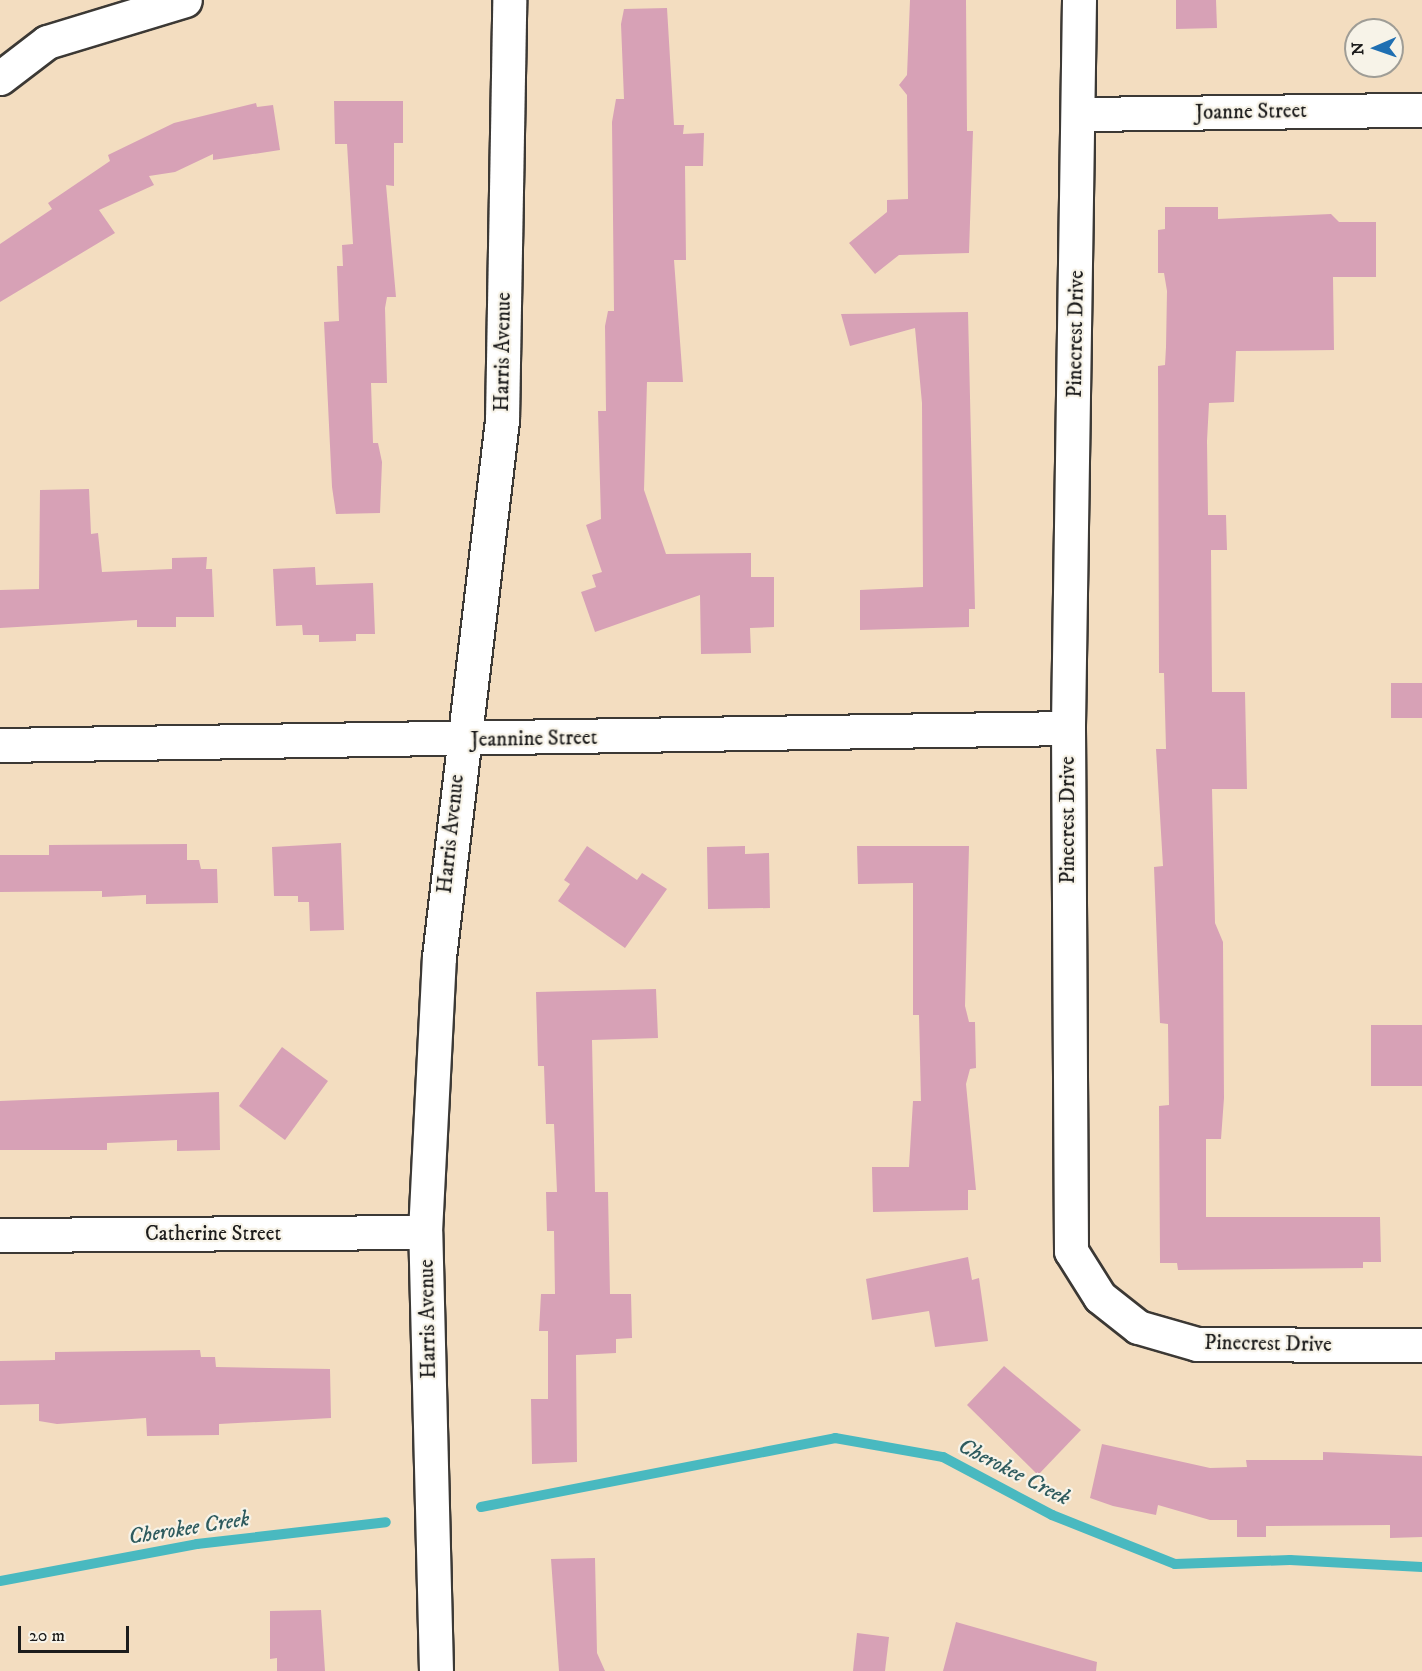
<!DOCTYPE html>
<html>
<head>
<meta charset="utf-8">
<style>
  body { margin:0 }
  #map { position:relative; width:1422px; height:1671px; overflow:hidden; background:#f3ddc0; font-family:"IM FELL DW Pica",serif }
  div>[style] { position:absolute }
  .stream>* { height:10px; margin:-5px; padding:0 5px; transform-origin:5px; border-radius:5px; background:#49b9c0 }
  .building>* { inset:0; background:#d7a1b6 }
  .roads { filter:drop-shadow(2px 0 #3c3935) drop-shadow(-2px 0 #3c3935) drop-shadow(0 2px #3c3935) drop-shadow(0 -2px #3c3935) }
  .minor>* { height:33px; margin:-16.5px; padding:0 16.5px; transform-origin:16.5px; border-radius:16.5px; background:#fff }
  span { translate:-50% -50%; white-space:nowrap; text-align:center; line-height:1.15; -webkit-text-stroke:4.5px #f7f3e8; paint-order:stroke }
  .street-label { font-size:21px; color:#1c1c1c }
  .water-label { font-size:22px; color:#2e5b5e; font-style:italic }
  .north { position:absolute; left:1344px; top:18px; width:60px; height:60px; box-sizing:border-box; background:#f7f3e8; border:2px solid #9f9d96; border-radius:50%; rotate:268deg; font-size:16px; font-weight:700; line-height:24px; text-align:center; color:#1c1c1c }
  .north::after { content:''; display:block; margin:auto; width:21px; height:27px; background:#1f6fb2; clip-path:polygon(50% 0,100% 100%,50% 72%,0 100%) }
  .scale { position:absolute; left:18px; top:1626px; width:111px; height:27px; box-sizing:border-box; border:3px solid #1c1c1c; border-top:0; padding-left:8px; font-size:18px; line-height:21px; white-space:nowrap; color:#1c1c1c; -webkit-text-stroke:4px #f7f3e8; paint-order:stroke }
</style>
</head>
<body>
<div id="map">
  <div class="stream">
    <div style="left:481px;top:1507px;width:361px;rotate:-11deg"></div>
    <div style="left:835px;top:1438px;width:110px;rotate:10deg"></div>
    <div style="left:943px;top:1457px;width:123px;rotate:28deg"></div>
    <div style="left:1052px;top:1515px;width:132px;rotate:21.7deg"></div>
    <div style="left:1175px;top:1564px;width:115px;rotate:-2deg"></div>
    <div style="left:1290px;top:1560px;width:132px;rotate:3deg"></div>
    <div style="left:0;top:1581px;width:200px;rotate:-10.6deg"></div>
    <div style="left:197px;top:1544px;width:190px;rotate:-6.6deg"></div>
  </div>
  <div class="building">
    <div style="clip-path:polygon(910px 0,966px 0,967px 131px,973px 131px,969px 253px,899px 255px,875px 274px,849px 243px,887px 212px,887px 200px,908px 199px,907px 95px,899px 85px,907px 75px)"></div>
    <div style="clip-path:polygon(1176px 0,1216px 0,1217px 28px,1176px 29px)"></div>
    <div style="clip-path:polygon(667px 8px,674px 125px,684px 125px,683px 134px,704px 133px,703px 166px,685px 166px,686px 260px,674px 260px,683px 382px,647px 382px,644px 490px,666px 554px,751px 553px,751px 577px,774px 577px,774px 627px,750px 628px,751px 653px,701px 654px,700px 595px,595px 632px,581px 592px,596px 587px,592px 575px,602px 572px,586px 525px,601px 519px,598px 411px,606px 411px,605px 326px,608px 311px,614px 311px,612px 122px,616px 99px,624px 99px,621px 24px,624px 9px)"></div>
    <div style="clip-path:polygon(334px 101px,403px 101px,403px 143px,394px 143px,394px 186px,386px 185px,396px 297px,387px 297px,385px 308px,387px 383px,371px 383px,373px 443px,378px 443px,382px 462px,380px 513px,336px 514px,332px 487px,324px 322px,339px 321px,337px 266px,343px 266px,342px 245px,353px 244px,347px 144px,335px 144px)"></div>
    <div style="clip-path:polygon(256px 103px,257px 107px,273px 105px,280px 150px,213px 160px,213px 154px,175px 172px,149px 176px,154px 185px,99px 210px,115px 233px,0 302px,0 244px,52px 209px,48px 203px,110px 161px,108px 155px,174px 123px)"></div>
    <div style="clip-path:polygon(1165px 207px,1218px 207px,1218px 219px,1331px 214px,1339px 222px,1376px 222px,1376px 277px,1333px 277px,1334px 350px,1236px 351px,1234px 402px,1209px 403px,1207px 441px,1208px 515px,1226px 515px,1227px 550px,1211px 550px,1212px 692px,1245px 692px,1247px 789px,1212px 789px,1215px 923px,1223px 942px,1224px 1098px,1221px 1139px,1206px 1139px,1206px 1217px,1380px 1217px,1381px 1262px,1363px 1262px,1363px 1268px,1178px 1270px,1177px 1263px,1160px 1263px,1159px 1106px,1169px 1105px,1168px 1024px,1160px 1023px,1154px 867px,1163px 866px,1156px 749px,1166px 749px,1164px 673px,1159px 673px,1158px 366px,1165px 365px,1166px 347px,1167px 291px,1164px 273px,1158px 273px,1158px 230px,1165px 229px)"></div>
    <div style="clip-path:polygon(968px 312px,975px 609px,969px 609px,969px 627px,860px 630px,860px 590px,923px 587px,922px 403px,915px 328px,850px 346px,841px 314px)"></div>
    <div style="clip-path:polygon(89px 489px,91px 534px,98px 533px,102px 572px,172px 569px,172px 558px,207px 557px,206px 569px,212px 569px,214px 617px,176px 617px,176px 627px,137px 627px,137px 620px,0 628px,0 590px,39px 589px,40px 490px)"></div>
    <div style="clip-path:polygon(315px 567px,316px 585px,373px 583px,375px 634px,356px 634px,356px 641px,319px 642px,319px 635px,303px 635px,302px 625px,276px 626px,273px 569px)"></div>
    <div style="clip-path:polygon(1391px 683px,1422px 683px,1422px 718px,1391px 718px)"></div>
    <div style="clip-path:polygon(341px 843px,344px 930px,310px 931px,309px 902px,298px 902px,298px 896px,274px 896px,272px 847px)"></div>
    <div style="clip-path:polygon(187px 844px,187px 860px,199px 860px,201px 869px,217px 869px,218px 903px,146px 904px,146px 895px,102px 897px,102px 891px,0 892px,0 855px,49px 855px,49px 845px)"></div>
    <div style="clip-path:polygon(587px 846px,637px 880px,642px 873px,667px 889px,625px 948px,558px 901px,570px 884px,564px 880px)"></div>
    <div style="clip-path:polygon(745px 846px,745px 854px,769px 853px,770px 908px,708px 909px,707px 847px)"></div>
    <div style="clip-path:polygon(857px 846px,969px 846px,965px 1006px,969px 1022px,975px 1022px,976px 1068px,970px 1069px,966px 1084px,976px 1190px,968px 1190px,968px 1210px,873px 1212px,872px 1167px,909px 1167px,913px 1101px,921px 1101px,919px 1015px,913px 1015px,913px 883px,858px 884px)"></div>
    <div style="clip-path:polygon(656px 989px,658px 1038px,592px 1040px,595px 1192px,608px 1192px,610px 1294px,631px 1294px,632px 1338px,616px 1339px,616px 1353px,576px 1355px,577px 1462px,532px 1464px,531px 1399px,548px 1399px,548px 1331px,539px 1331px,541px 1294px,555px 1294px,554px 1231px,547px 1231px,546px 1192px,557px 1192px,554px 1124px,546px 1124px,544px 1066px,538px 1066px,536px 992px)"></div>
    <div style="clip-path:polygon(1371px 1025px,1422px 1025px,1422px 1086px,1371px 1086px)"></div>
    <div style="clip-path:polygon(282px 1047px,328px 1081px,285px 1140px,239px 1106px)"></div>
    <div style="clip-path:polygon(219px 1092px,220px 1150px,177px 1151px,177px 1140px,107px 1143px,107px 1150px,0 1150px,0 1101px)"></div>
    <div style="clip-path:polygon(968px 1257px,972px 1280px,979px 1278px,988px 1341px,935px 1347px,929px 1311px,872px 1320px,866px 1279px)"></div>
    <div style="clip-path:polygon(200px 1350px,201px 1357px,215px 1357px,216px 1367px,330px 1369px,331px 1418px,219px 1424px,219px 1435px,147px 1436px,146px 1418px,57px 1424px,39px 1421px,39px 1404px,0 1405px,0 1361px,55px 1360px,55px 1352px)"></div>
    <div style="clip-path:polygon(1004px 1366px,1081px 1430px,1038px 1475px,967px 1405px)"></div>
    <div style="clip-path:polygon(1102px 1444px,1210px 1468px,1247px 1467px,1246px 1460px,1323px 1460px,1323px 1452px,1422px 1456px,1422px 1537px,1390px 1538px,1390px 1525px,1266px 1526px,1266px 1537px,1237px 1537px,1237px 1520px,1210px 1520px,1158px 1505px,1156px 1515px,1113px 1506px,1090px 1498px)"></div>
    <div style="clip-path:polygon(595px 1558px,597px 1653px,605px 1671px,559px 1671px,551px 1559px)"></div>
    <div style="clip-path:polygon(321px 1610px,325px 1671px,277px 1671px,277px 1658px,270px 1659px,270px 1611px)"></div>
    <div style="clip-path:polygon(956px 1622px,1097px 1662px,1096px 1671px,943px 1671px)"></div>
    <div style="clip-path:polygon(857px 1633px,889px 1637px,885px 1671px,853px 1671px)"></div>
  </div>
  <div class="roads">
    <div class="minor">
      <div style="left:1079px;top:0;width:728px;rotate:90.87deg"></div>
      <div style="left:1068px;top:728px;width:523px;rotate:89.67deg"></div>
      <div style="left:1071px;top:1251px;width:54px;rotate:57.8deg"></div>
      <div style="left:1100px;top:1297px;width:48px;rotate:38.3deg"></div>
      <div style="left:1138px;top:1327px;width:61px;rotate:16.1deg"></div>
      <div style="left:1197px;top:1344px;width:225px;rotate:0.3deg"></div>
      <div style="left:0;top:78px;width:59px;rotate:-37.5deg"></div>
      <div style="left:47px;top:42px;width:144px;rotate:-16.9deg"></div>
      <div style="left:1081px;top:114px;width:341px;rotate:-0.7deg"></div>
      <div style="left:0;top:745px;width:1068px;rotate:-0.91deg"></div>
      <div style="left:0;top:1235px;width:425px;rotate:-0.4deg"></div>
      <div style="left:436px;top:1671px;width:439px;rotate:-91.4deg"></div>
      <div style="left:425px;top:1232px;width:275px;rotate:-87.1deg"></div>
      <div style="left:439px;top:957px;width:541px;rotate:-83.31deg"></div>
      <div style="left:502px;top:420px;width:420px;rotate:-89deg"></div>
    </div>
  </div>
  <div class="street-label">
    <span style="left:1251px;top:112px;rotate:-1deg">Joanne Street</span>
    <span style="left:1076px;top:334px;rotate:-89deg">Pinecrest Drive</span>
    <span style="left:503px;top:352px;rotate:-89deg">Harris Avenue</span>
    <span style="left:534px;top:739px;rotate:-1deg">Jeannine Street</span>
    <span style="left:1068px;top:820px;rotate:-90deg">Pinecrest Drive</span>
    <span style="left:451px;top:834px;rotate:-84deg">Harris Avenue</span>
    <span style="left:213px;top:1234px">Catherine Street</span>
    <span style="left:428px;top:1319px;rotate:-91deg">Harris Avenue</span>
    <span style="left:1268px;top:1344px;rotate:1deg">Pinecrest Drive</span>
  </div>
  <div class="water-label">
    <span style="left:1014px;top:1472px;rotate:27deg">Cherokee Creek</span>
    <span style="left:189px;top:1528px;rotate:-9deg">Cherokee Creek</span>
  </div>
  <div class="north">N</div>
  <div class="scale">20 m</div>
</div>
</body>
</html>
